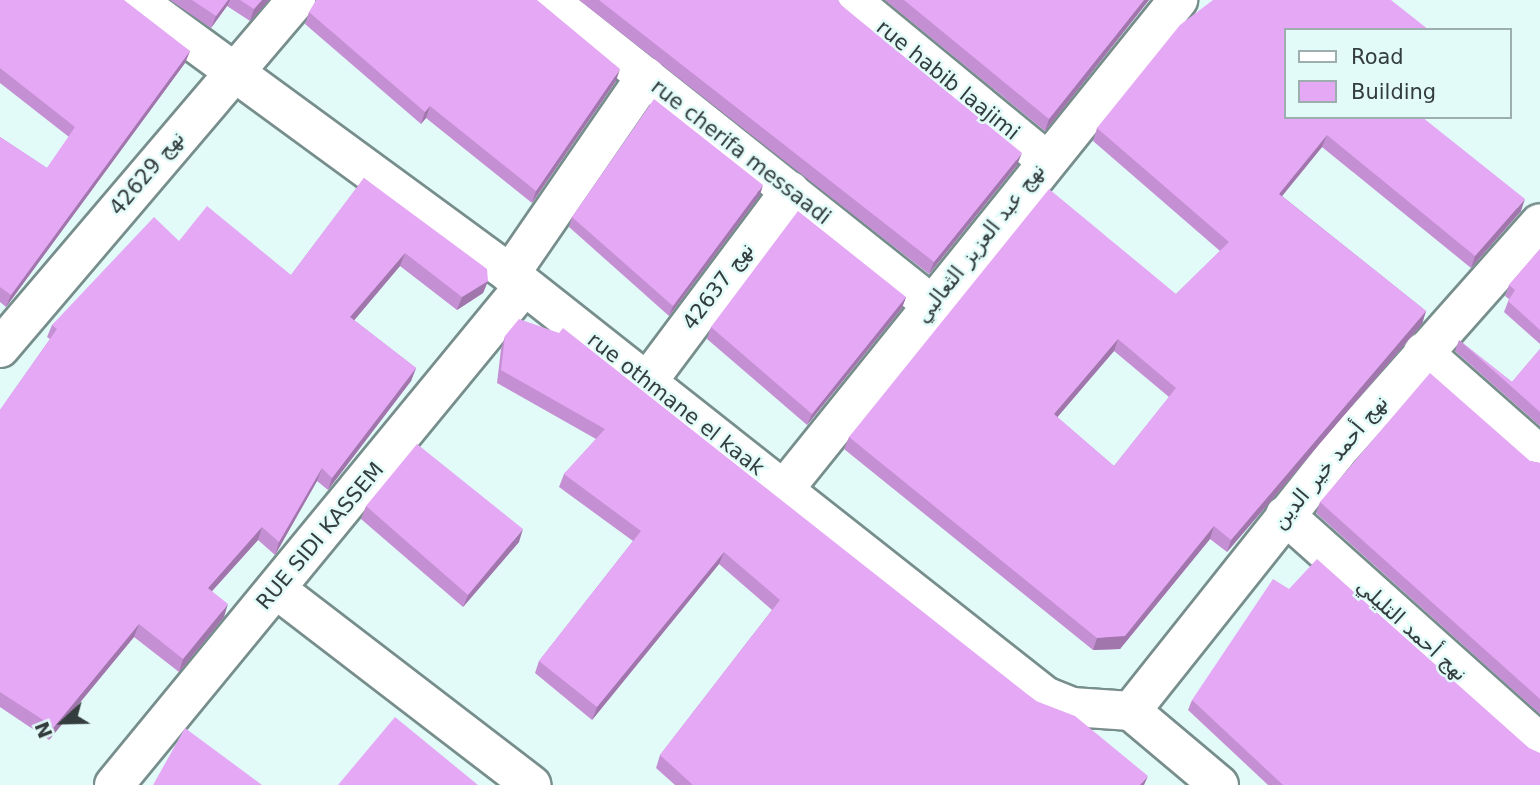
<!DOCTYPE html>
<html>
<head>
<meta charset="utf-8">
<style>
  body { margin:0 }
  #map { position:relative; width:1540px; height:785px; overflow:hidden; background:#e2fbf9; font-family:"DejaVu Sans",Vazirmatn,sans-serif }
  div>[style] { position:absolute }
  .roads { filter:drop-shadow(2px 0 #778e8c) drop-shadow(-2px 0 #778e8c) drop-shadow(0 2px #778e8c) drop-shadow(0 -2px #778e8c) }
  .street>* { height:38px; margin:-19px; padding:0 19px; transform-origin:19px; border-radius:19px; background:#fff }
  .wall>* { inset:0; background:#c590d3 }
  .shaded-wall>* { inset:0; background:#a076ac }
  .building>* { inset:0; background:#e5a8f5 }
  span { translate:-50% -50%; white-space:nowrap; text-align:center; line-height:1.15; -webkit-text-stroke:5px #e2fbf9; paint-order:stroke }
  .street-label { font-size:21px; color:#343d3d }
  .legend { position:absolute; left:1284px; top:28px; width:228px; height:91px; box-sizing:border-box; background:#e2fbf9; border:2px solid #9cafae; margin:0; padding:9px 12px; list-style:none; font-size:21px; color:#343d3d }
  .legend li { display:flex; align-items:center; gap:14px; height:35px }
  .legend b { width:35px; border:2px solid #9cafae }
  .north { position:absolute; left:28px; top:687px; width:70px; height:70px; -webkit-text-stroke:5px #e2fbf9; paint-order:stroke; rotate:248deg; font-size:19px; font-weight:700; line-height:28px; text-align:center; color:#343d3d }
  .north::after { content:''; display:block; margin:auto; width:24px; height:32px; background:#343d3d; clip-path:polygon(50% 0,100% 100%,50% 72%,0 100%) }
</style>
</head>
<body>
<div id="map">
  <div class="roads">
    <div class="street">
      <div style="left:136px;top:0;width:464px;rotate:36.2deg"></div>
      <div style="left:510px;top:274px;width:681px;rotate:38.27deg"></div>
      <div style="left:1045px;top:696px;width:29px;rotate:22deg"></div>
      <div style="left:1072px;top:707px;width:59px;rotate:3.9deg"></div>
      <div style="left:1131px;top:711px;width:115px;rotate:40.1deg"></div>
      <div style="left:549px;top:0;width:490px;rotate:38.5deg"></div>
      <div style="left:851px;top:0;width:252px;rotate:39.4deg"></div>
      <div style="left:510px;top:274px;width:240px;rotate:-55.5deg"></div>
      <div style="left:0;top:348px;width:457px;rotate:-49.6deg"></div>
      <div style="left:1423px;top:352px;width:156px;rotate:41.4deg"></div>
      <div style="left:647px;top:382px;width:239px;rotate:-53.2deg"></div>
      <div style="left:785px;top:488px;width:627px;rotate:-51.15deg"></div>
      <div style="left:1285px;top:515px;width:342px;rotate:41.8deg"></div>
      <div style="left:276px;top:589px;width:322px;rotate:37.5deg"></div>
      <div style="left:1131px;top:711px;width:330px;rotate:-51.5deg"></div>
      <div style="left:1336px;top:453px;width:307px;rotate:-48.4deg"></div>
      <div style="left:114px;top:785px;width:646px;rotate:-50.59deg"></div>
    </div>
  </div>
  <div class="wall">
    <div style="clip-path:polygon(0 0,190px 51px,185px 63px,6px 307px,0 302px,0 137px,47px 168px,69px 137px,0 83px)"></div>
    <div style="clip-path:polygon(170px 0,269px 0,250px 21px,227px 6px,211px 28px)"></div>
    <div style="clip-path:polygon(579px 0,838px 0,841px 5px,1017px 165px,929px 274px)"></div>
    <div style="clip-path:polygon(885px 0,1149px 0,1045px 131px)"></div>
    <div style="clip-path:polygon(309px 12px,616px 81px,532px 203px,426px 118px,421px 124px,305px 24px)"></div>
    <div style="clip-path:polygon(evenodd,1286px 30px,1521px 211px,1471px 268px,1322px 147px,1282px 196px,1426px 311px,1422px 324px,1227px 552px,1210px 539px,1120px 649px,1093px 650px,844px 449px,849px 437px,1176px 294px,1220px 251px,1093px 141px,1097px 128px,1286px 30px,1114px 351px,1169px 397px,1114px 466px,1057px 417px,1114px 351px)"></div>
    <div style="clip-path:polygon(364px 178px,488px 281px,483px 293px,457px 310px,400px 266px,354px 320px,416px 368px,411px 381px,328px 490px,317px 481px,275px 555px,258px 540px,212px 591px,224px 617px,179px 672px,134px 637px,49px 740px,0 707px,0 410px,50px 339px,47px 337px,52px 325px,179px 241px,291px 275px)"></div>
    <div style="clip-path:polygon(760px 195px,669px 316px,569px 227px,572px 217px)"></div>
    <div style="clip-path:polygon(1540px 249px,1540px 344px,1504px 312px,1509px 299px,1505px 296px,1509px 285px)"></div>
    <div style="clip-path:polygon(906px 297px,902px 308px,807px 425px,707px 339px,711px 327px)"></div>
    <div style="clip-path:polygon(505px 336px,1036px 701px,1144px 785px,675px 785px,656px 768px,660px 755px,772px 610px,719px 564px,592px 720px,535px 673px,539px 661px,633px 541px,559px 487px,564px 474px,596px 439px,497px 383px,501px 349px)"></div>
    <div style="clip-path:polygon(1459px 340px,1512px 382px,1540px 349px,1540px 426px,1455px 351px)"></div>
    <div style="clip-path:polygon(1530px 461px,1540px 463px,1540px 714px,1316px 513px,1320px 502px)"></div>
    <div style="clip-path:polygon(366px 506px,519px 542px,463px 607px,361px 519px)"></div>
    <div style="clip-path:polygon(1192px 700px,1529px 748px,1540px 785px,1268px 785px,1188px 710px)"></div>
  </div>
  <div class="shaded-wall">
    <div style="clip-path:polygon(228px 0,230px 0,227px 6px,211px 28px,216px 16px)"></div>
    <div style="clip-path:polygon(262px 0,269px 0,250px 21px,254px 9px)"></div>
    <div style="clip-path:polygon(1144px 0,1149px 0,1045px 131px,1049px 119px)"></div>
    <div style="clip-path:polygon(190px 51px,185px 63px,6px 307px,11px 295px)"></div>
    <div style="clip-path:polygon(620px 69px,616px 81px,532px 203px,536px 191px)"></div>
    <div style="clip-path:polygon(430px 106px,426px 118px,421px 124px,425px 112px)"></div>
    <div style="clip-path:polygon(1327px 135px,1322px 147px,1274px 206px,1279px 194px)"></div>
    <div style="clip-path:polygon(1022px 153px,1017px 165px,929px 274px,934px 262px)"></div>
    <div style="clip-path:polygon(763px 185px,760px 195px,669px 316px,673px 306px)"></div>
    <div style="clip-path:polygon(1525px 199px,1521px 211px,1471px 268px,1475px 256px)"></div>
    <div style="clip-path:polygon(405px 253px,400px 266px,346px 330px,350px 317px)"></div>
    <div style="clip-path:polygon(488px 281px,483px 293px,457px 310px,462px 297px)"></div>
    <div style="clip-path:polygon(906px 297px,902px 308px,807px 425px,812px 414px)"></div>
    <div style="clip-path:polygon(1426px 311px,1422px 324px,1227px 552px,1231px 540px)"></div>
    <div style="clip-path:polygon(1118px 339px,1114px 351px,1049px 427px,1054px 414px)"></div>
    <div style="clip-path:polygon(416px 368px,411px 381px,328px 490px,332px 478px)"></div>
    <div style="clip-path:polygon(322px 468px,317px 481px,275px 555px,279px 542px)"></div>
    <div style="clip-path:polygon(1214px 526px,1210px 539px,1120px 649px,1093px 650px,1097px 638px)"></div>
    <div style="clip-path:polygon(262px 527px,258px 540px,204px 600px,208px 588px)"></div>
    <div style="clip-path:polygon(523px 529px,519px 542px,463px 607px,468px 595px)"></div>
    <div style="clip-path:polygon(724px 552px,719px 564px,592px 720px,597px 707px)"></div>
    <div style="clip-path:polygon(228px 604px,224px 617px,179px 672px,183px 659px)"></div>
    <div style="clip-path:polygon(139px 624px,134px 637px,49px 740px,54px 727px)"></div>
    <div style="clip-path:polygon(1148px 776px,1144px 785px,1140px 785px)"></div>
  </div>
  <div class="building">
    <div style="clip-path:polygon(0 0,124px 0,190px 51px,11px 295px,0 287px,0 137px,47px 168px,75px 127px,0 68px)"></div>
    <div style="clip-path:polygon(192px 0,228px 0,216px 16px)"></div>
    <div style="clip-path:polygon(240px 0,262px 0,254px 9px)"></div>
    <div style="clip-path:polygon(316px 0,537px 0,620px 69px,536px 191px,430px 106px,425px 112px,309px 12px)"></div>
    <div style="clip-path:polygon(599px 0,838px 0,841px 5px,1022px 153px,934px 262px)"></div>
    <div style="clip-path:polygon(904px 0,1144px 0,1049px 119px)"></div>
    <div style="clip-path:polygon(evenodd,1213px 0,1391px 0,1429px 30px,1286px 30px,1286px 117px,1422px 117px,1525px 199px,1475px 256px,1327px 135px,1279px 194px,1426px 311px,1231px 540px,1214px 526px,1125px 636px,1097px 638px,849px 437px,1049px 189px,1176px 294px,1229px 242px,1097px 128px,1180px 25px,1213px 0,1118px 339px,1176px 388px,1114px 466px,1054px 414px,1118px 339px)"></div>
    <div style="clip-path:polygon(654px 99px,763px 185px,673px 306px,572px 217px)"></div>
    <div style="clip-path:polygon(364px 178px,487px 269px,488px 281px,462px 297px,405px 253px,350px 317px,416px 368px,332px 478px,322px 468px,279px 542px,262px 527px,208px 588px,228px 604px,183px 659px,139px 624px,54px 727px,0 692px,0 410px,57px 329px,52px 325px,154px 217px,179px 241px,207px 206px,291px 275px)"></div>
    <div style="clip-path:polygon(798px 211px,906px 297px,812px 414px,711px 327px)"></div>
    <div style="clip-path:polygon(1540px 249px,1540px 330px,1508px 301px,1515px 290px,1509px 285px)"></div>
    <div style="clip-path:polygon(519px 319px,559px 333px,563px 328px,1036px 701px,1075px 716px,1148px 776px,1140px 785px,693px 785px,660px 755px,780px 600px,724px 552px,597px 707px,539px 661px,641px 531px,564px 474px,605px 429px,501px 370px,505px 336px)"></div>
    <div style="clip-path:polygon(1459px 340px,1512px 382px,1540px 349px,1540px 412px)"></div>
    <div style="clip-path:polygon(1430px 373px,1530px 461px,1540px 463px,1540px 699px,1320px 502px)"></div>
    <div style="clip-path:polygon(417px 444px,523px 529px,468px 595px,366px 506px)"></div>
    <div style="clip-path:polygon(1317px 559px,1529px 748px,1540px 753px,1540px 785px,1283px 785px,1192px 700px,1273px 579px,1289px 589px)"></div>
    <div style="clip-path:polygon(395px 717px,478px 785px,338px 785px)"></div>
    <div style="clip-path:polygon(185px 728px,262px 785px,153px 785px)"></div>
  </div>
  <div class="street-label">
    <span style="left:948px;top:80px;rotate:39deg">rue habib laajimi</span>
    <span style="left:741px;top:152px;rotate:38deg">rue cherifa messaadi</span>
    <span style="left:147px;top:173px;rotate:-50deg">نهج 42629</span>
    <span style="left:980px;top:243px;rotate:-52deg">نهج عبد العزيز الثعالبي</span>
    <span style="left:718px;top:286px;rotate:-53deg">نهج 42637</span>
    <span style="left:676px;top:404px;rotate:38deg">rue othmane el kaak</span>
    <span style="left:1330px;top:462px;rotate:-50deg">نهج أحمد خير الدين</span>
    <span style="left:320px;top:536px;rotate:-50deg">RUE SIDI KASSEM</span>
    <span style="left:1412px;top:630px;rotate:42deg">نهج أحمد التليلي</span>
  </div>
  <ul class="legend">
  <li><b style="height:9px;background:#fff"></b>Road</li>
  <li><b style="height:19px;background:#e5a8f5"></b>Building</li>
  </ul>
  <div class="north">N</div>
</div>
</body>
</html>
